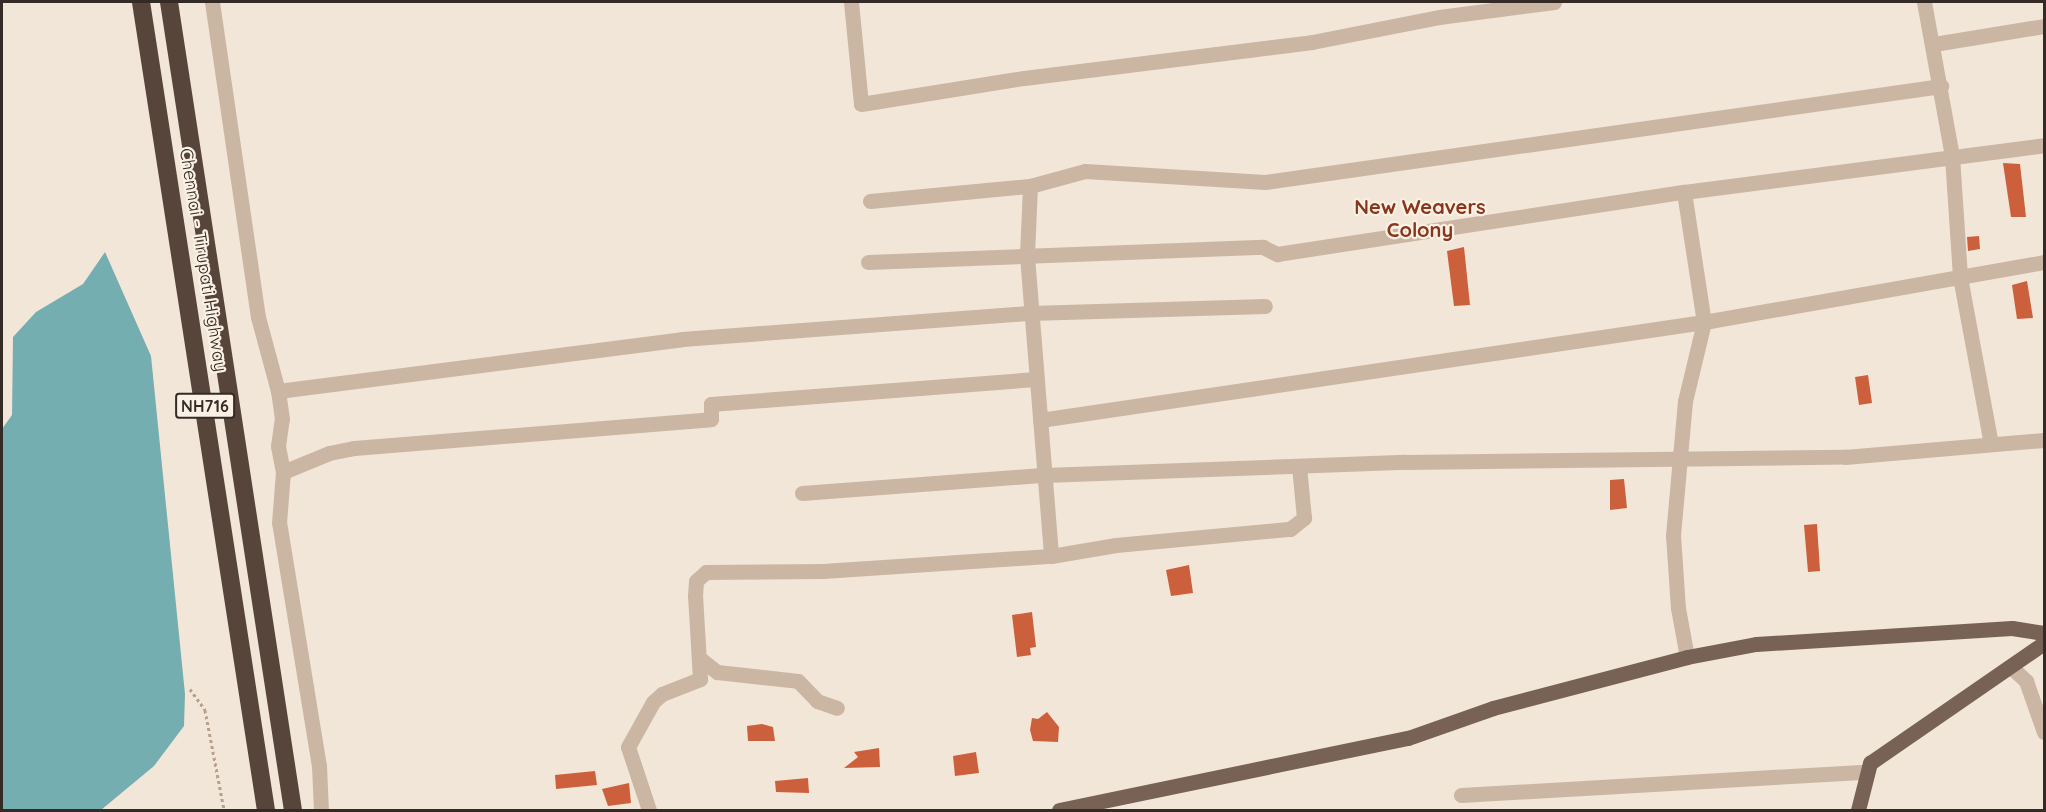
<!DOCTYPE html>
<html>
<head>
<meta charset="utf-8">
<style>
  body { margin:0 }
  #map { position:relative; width:2046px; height:812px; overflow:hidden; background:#f2e6d8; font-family:Quicksand,sans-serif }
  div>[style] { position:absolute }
  .water>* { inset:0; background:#75aeb1 }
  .building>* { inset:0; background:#cc603c }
  .path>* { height:3px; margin-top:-1.5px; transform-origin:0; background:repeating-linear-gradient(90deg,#b7a08d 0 3px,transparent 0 6px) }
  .minor>* { height:15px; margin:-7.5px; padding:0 7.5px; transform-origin:7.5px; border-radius:7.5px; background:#cbb6a3 }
  .major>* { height:15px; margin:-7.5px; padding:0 7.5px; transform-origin:7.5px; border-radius:7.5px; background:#786256 }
  .highway>* { height:18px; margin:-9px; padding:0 9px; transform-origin:9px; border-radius:9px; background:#57453c }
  span { translate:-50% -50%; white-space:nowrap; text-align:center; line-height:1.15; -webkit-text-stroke:4.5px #faf0e4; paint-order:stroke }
  .shield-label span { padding:2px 4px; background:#faf0e4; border:2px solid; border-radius:4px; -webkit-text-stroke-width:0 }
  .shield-label { font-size:16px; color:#352b26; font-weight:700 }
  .street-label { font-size:18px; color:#352b26 }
  .neighbourhood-label { font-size:20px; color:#88361b; font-weight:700 }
  .frame { position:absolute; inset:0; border:3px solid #352b26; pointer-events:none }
</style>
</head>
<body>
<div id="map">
  <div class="water">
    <div style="clip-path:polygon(105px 252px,151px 356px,185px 694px,184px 726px,154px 766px,101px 810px,2px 810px,2px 429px,12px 415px,13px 337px,36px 312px,83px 284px)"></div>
  </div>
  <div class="building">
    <div style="clip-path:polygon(2003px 163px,2020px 164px,2026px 217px,2011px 217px)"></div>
    <div style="clip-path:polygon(1979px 236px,1980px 249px,1968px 251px,1967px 237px)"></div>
    <div style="clip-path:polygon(1464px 247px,1470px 305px,1454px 306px,1447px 251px)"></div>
    <div style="clip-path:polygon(2027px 281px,2033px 318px,2017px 319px,2012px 285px)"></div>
    <div style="clip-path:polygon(1868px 375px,1872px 403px,1859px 405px,1855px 377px)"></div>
    <div style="clip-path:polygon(1624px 479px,1627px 508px,1610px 510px,1610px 480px)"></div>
    <div style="clip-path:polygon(1817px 524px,1820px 571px,1808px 572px,1804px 525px)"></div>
    <div style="clip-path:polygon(1189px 565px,1193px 593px,1171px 596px,1166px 570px)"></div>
    <div style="clip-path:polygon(1032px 612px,1036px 647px,1030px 648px,1031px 655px,1017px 657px,1012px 615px)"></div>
    <div style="clip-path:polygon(1047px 712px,1059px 727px,1058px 742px,1033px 741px,1030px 730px,1032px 718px,1038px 719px)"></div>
    <div style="clip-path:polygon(762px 724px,773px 727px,775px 741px,748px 741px,747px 726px)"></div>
    <div style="clip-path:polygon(879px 748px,880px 767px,844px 768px,858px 757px,854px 752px)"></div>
    <div style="clip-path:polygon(976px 752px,979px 773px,955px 776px,953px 756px)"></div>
    <div style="clip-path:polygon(595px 771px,597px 785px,556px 789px,555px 775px)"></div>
    <div style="clip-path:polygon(808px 778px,809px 793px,776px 792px,775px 781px)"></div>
    <div style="clip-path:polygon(629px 783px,631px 803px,608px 806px,602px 789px)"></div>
  </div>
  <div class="path">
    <div style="left:190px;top:689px;width:26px;rotate:54deg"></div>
    <div style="left:205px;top:710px;width:102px;rotate:79.2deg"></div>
  </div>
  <div class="minor">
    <div style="left:212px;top:2px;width:318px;rotate:81.7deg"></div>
    <div style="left:258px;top:317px;width:77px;rotate:74.9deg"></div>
    <div style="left:851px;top:2px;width:102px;rotate:84.4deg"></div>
    <div style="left:861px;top:104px;width:165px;rotate:-9.1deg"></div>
    <div style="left:1024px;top:78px;width:290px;rotate:-7.1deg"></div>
    <div style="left:1312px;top:42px;width:129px;rotate:-11.1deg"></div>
    <div style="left:1439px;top:17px;width:116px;rotate:-7.4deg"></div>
    <div style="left:1924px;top:2px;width:157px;rotate:79.7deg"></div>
    <div style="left:1952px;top:156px;width:121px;rotate:86.2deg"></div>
    <div style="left:1960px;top:277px;width:170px;rotate:79.5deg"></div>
    <div style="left:1934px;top:44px;width:111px;rotate:-9.3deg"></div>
    <div style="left:1030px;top:186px;width:70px;rotate:92.5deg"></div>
    <div style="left:1027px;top:256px;width:301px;rotate:85.4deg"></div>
    <div style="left:1684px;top:192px;width:132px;rotate:81.3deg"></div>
    <div style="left:1704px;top:322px;width:81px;rotate:103.5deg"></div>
    <div style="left:1685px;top:401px;width:135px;rotate:95.1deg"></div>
    <div style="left:1673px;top:535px;width:73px;rotate:86.1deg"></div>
    <div style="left:1678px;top:608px;width:50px;rotate:79.6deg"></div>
    <div style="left:870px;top:201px;width:161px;rotate:-5.4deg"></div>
    <div style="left:1030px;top:186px;width:57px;rotate:-15.3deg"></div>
    <div style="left:1085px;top:171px;width:180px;rotate:3.5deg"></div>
    <div style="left:1265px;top:182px;width:683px;rotate:-8.08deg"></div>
    <div style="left:868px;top:262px;width:395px;rotate:-2.2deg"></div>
    <div style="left:1263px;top:247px;width:16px;rotate:27deg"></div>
    <div style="left:1277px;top:254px;width:412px;rotate:-8.7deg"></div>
    <div style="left:1684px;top:192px;width:363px;rotate:-7.4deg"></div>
    <div style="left:1040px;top:420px;width:671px;rotate:-8.4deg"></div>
    <div style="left:1704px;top:322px;width:345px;rotate:-10deg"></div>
    <div style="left:283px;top:472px;width:26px;rotate:-101deg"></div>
    <div style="left:278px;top:446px;width:27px;rotate:-82deg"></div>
    <div style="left:282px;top:419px;width:28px;rotate:-98deg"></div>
    <div style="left:278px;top:391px;width:407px;rotate:-7.3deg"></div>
    <div style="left:682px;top:339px;width:349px;rotate:-4.3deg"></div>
    <div style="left:1030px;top:313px;width:235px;rotate:-1.7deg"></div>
    <div style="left:802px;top:493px;width:243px;rotate:-4.3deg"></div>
    <div style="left:1044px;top:475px;width:361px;rotate:-2.1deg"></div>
    <div style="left:1405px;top:462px;width:440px;rotate:-0.7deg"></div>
    <div style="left:1845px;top:457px;width:200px;rotate:-4.9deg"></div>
    <div style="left:699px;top:658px;width:23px;rotate:38deg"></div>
    <div style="left:717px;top:672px;width:81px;rotate:6.3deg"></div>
    <div style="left:798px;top:681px;width:28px;rotate:46deg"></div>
    <div style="left:817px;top:701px;width:21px;rotate:19deg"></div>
    <div style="left:2011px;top:667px;width:21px;rotate:43deg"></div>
    <div style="left:2026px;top:681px;width:54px;rotate:70.6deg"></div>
    <div style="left:1461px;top:795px;width:405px;rotate:-3.3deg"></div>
    <div style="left:321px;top:810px;width:44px;rotate:-92.6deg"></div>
    <div style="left:319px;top:766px;width:246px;rotate:-99.3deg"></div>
    <div style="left:279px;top:523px;width:51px;rotate:-85.5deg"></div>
    <div style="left:283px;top:472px;width:50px;rotate:-22.4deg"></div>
    <div style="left:329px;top:453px;width:25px;rotate:-11deg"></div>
    <div style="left:354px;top:448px;width:358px;rotate:-4.6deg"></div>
    <div style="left:711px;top:419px;width:15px;rotate:-90deg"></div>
    <div style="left:711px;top:404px;width:325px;rotate:-4.4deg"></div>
    <div style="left:649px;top:810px;width:66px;rotate:-108.4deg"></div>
    <div style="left:628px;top:747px;width:51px;rotate:-60.9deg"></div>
    <div style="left:653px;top:702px;width:12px;rotate:-42deg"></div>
    <div style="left:662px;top:694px;width:41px;rotate:-21.5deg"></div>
    <div style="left:700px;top:679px;width:83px;rotate:-93.4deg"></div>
    <div style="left:695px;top:596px;width:15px;rotate:-86deg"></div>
    <div style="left:696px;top:581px;width:13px;rotate:-42deg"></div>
    <div style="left:706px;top:572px;width:117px;rotate:-0.5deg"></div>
    <div style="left:823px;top:571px;width:228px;rotate:-3.8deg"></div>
    <div style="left:1051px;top:556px;width:66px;rotate:-9.6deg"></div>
    <div style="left:1116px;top:545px;width:175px;rotate:-5.3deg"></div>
    <div style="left:1290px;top:529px;width:18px;rotate:-38deg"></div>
    <div style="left:1304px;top:518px;width:52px;rotate:-95.5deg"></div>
  </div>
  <div class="major">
    <div style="left:1059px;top:810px;width:356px;rotate:-11.7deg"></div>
    <div style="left:1408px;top:738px;width:90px;rotate:-19.4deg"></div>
    <div style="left:1493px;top:708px;width:201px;rotate:-14.7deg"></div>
    <div style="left:1687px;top:657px;width:70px;rotate:-10.7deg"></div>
    <div style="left:1756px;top:644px;width:256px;rotate:-3.6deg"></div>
    <div style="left:2012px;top:628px;width:32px;rotate:9deg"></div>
    <div style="left:1858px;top:810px;width:49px;rotate:-75.7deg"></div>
    <div style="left:1870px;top:763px;width:211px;rotate:-34.6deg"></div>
  </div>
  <div class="highway">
    <div style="left:141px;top:2px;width:818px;rotate:81.21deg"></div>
    <div style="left:169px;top:2px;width:817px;rotate:81.28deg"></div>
  </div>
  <div class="shield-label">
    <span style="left:205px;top:406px">NH716</span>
  </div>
  <div class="street-label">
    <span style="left:203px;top:260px;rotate:81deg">Chennai - Tirupati Highway</span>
  </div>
  <div class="neighbourhood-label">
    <span style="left:1420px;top:218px">New Weavers<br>Colony</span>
  </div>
  <div class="frame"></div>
</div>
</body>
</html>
